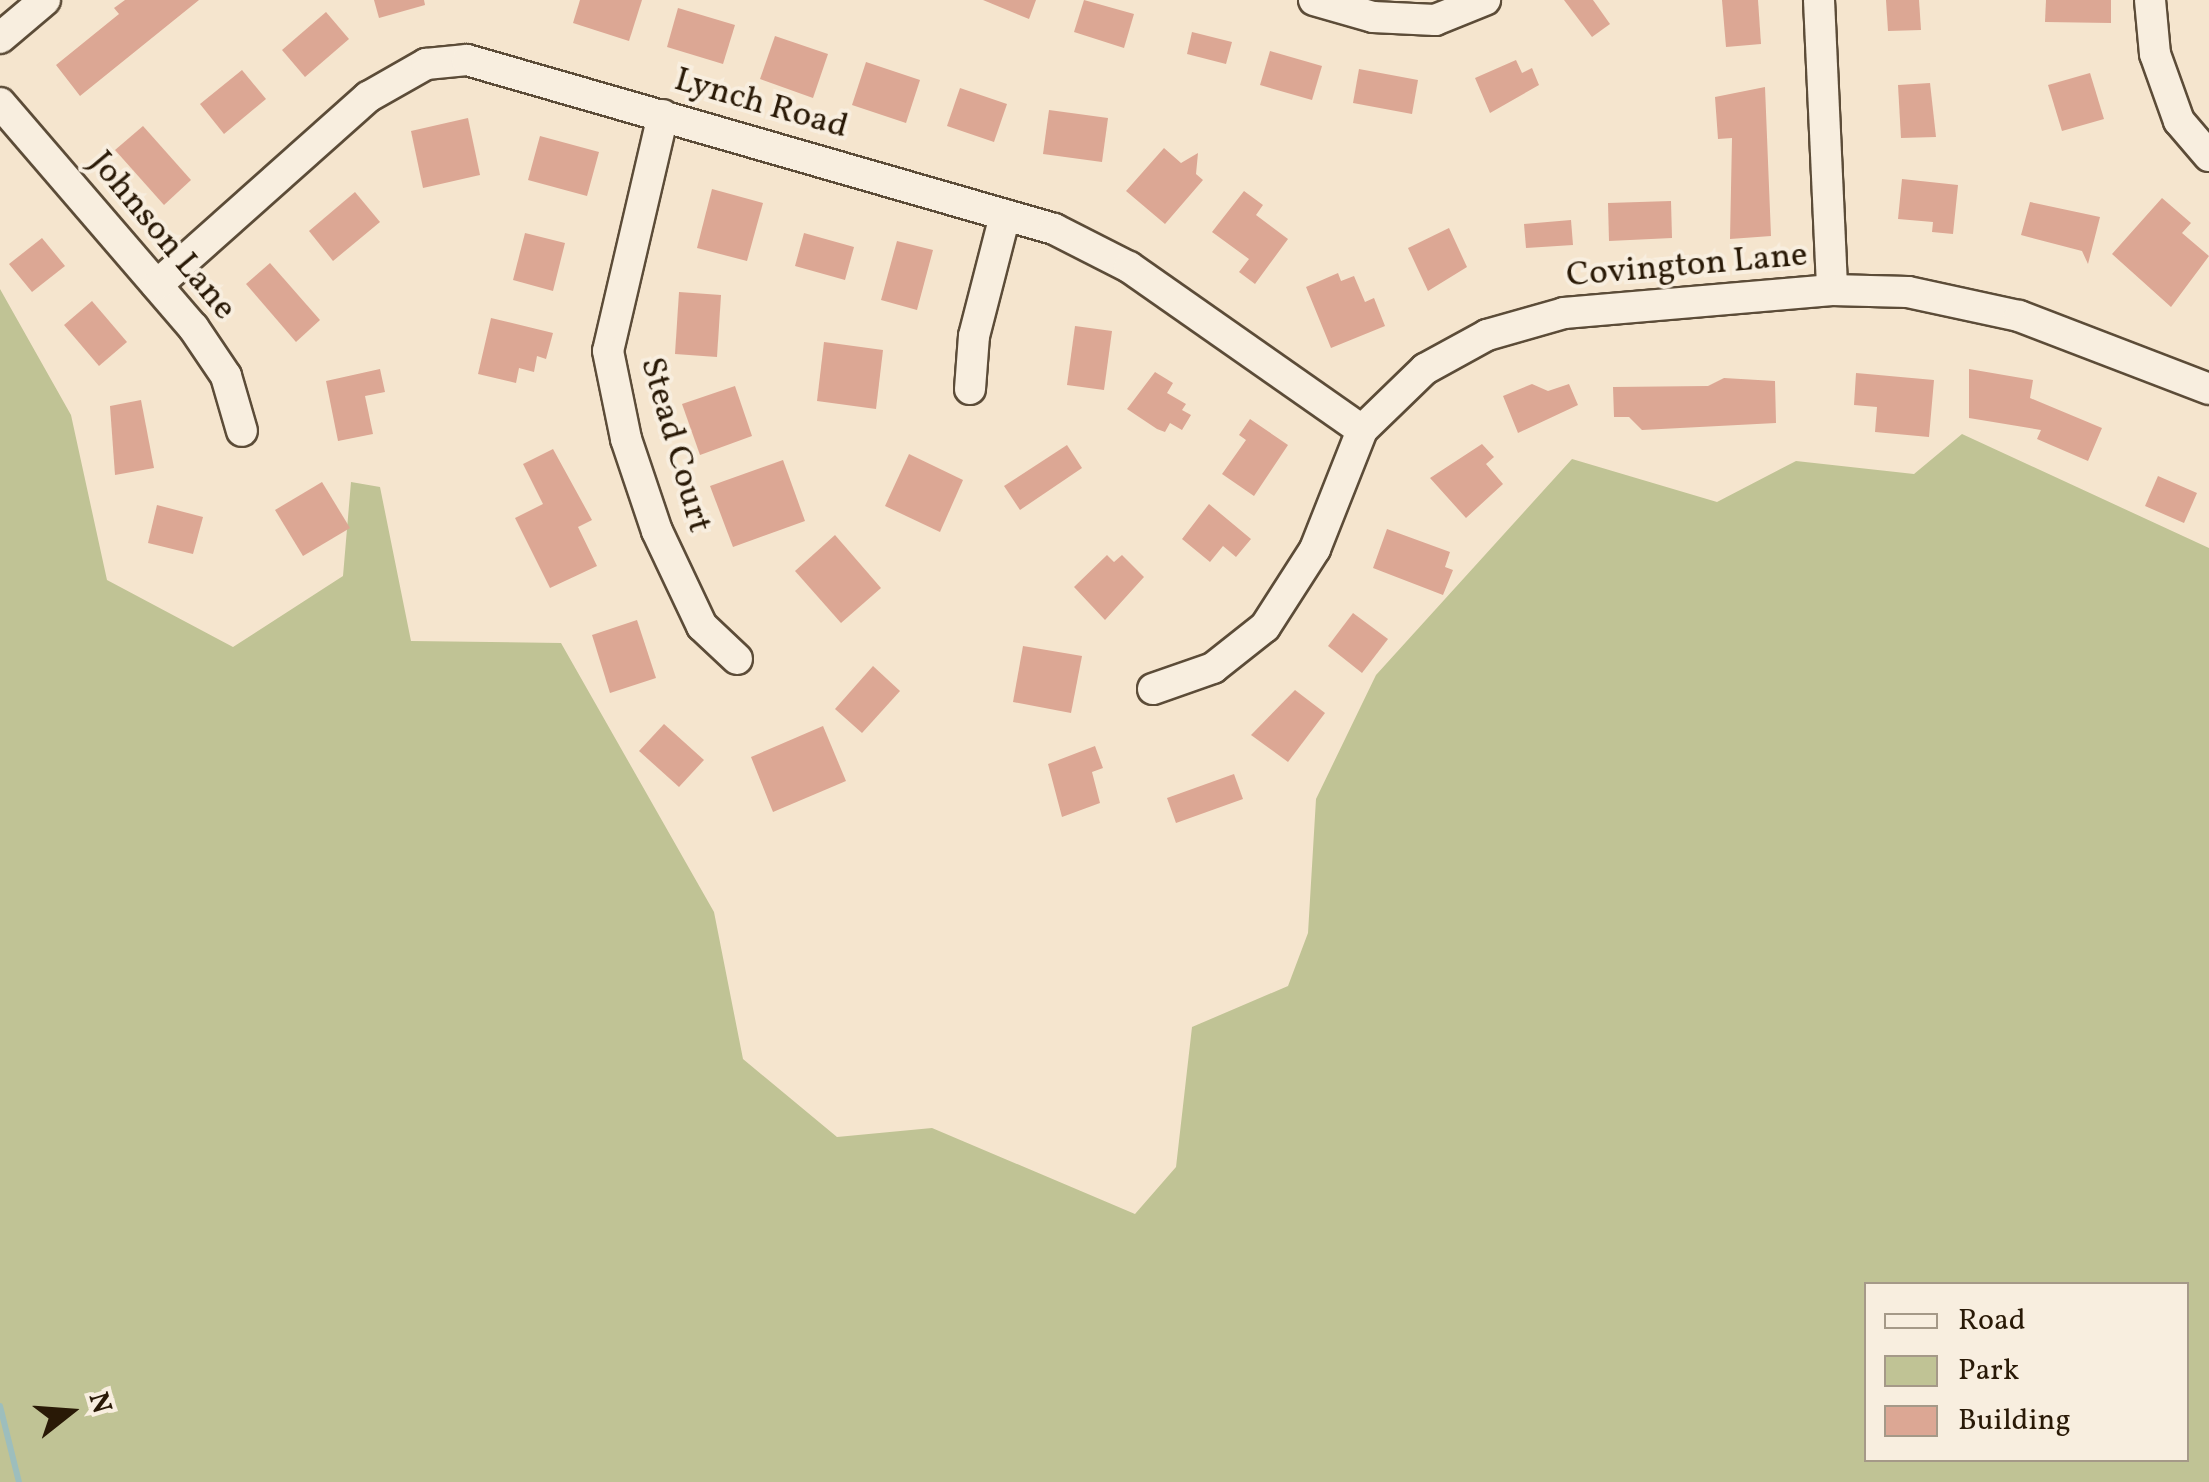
<!DOCTYPE html>
<html>
<head>
<meta charset="utf-8">
<style>
  body { margin:0 }
  #map { position:relative; width:2209px; height:1482px; overflow:hidden; background:#f5e5ce; font-family:Vollkorn,serif }
  div>[style] { position:absolute }
  .green>* { inset:0; background:#c0c395 }
  .stream>* { height:6px; margin:-3px; padding:0 3px; transform-origin:3px; border-radius:3px; background:#9dbebd }
  .building>* { inset:0; background:#dca794 }
  .roads { filter:drop-shadow(2px 0 #5c4c38) drop-shadow(-2px 0 #5c4c38) drop-shadow(0 2px #5c4c38) drop-shadow(0 -2px #5c4c38) }
  .minor>* { height:30px; margin:-15px; padding:0 15px; transform-origin:15px; border-radius:15px; background:#f8eedf }
  span { translate:-50% -50%; white-space:nowrap; text-align:center; line-height:1.15; -webkit-text-stroke:8px #f8eedf; paint-order:stroke }
  .street-label { font-size:35px; color:#291906 }
  .legend { position:absolute; left:1864px; top:1282px; width:325px; height:180px; box-sizing:border-box; background:#f8eedf; border:2px solid #a59988; margin:0; padding:12px 18px; list-style:none; font-size:30px; color:#291906 }
  .legend li { display:flex; align-items:center; gap:20px; height:50px }
  .legend b { width:50px; border:2px solid #a59988 }
  .north { position:absolute; left:20px; top:1362px; width:100px; height:100px; -webkit-text-stroke:8px #f8eedf; paint-order:stroke; rotate:73deg; font-size:28px; font-weight:700; line-height:40px; text-align:center; color:#291906 }
  .north::after { content:''; display:block; margin:auto; width:35px; height:45px; background:#291906; clip-path:polygon(50% 0,100% 100%,50% 72%,0 100%) }
</style>
</head>
<body>
<div id="map">
  <div class="green">
    <div style="clip-path:polygon(evenodd,0 289px,71px 415px,107px 580px,233px 647px,343px 576px,351px 482px,380px 487px,411px 641px,561px 643px,714px 912px,743px 1059px,837px 1137px,932px 1128px,1135px 1214px,1176px 1167px,1192px 1027px,1288px 986px,1308px 933px,1316px 799px,1376px 675px,1572px 459px,1717px 502px,1796px 461px,1914px 474px,1962px 434px,2209px 548px,2209px 1482px,0 1482px,0 289px,1866px 1284px,2186px 1284px,2186px 1460px,1866px 1460px,1866px 1284px)"></div>
  </div>
  <div class="stream">
    <div style="left:0;top:1406px;width:78px;rotate:76deg"></div>
  </div>
  <div class="building">
    <div style="clip-path:polygon(125px 0,199px 0,80px 96px,56px 65px,119px 14px,114px 8px)"></div>
    <div style="clip-path:polygon(374px 0,424px 0,425px 5px,379px 18px)"></div>
    <div style="clip-path:polygon(580px 0,642px 0,629px 41px,573px 23px)"></div>
    <div style="clip-path:polygon(983px 0,1036px 0,1029px 19px)"></div>
    <div style="clip-path:polygon(1084px 0,1134px 14px,1124px 48px,1074px 32px)"></div>
    <div style="clip-path:polygon(1564px 0,1593px 0,1610px 24px,1592px 37px)"></div>
    <div style="clip-path:polygon(1722px 0,1758px 0,1761px 44px,1726px 47px)"></div>
    <div style="clip-path:polygon(1886px 0,1919px 0,1921px 30px,1888px 31px)"></div>
    <div style="clip-path:polygon(2046px 0,2111px 0,2111px 23px,2045px 22px)"></div>
    <div style="clip-path:polygon(678px 8px,735px 25px,723px 64px,667px 47px)"></div>
    <div style="clip-path:polygon(326px 12px,349px 39px,305px 77px,282px 50px)"></div>
    <div style="clip-path:polygon(1192px 32px,1232px 42px,1226px 64px,1187px 54px)"></div>
    <div style="clip-path:polygon(775px 36px,828px 54px,813px 98px,760px 79px)"></div>
    <div style="clip-path:polygon(1270px 51px,1322px 66px,1312px 100px,1260px 85px)"></div>
    <div style="clip-path:polygon(1516px 60px,1522px 73px,1532px 68px,1539px 85px,1490px 113px,1475px 78px)"></div>
    <div style="clip-path:polygon(866px 62px,920px 80px,906px 123px,852px 105px)"></div>
    <div style="clip-path:polygon(1359px 69px,1418px 80px,1412px 114px,1353px 103px)"></div>
    <div style="clip-path:polygon(242px 70px,266px 99px,224px 134px,200px 104px)"></div>
    <div style="clip-path:polygon(2090px 73px,2104px 119px,2062px 131px,2048px 85px)"></div>
    <div style="clip-path:polygon(1930px 83px,1936px 137px,1901px 138px,1898px 85px)"></div>
    <div style="clip-path:polygon(1765px 87px,1771px 236px,1730px 239px,1732px 138px,1718px 139px,1715px 97px)"></div>
    <div style="clip-path:polygon(960px 88px,1007px 104px,994px 142px,947px 126px)"></div>
    <div style="clip-path:polygon(1049px 110px,1108px 118px,1102px 162px,1043px 154px)"></div>
    <div style="clip-path:polygon(468px 118px,480px 175px,423px 188px,411px 131px)"></div>
    <div style="clip-path:polygon(143px 126px,191px 180px,164px 205px,115px 150px)"></div>
    <div style="clip-path:polygon(540px 136px,599px 152px,587px 196px,528px 180px)"></div>
    <div style="clip-path:polygon(1164px 148px,1181px 163px,1198px 153px,1196px 174px,1203px 180px,1165px 224px,1126px 191px)"></div>
    <div style="clip-path:polygon(1902px 179px,1958px 185px,1953px 234px,1932px 232px,1933px 222px,1898px 219px)"></div>
    <div style="clip-path:polygon(712px 189px,763px 203px,747px 261px,697px 248px)"></div>
    <div style="clip-path:polygon(1244px 191px,1263px 205px,1256px 215px,1288px 239px,1255px 284px,1239px 272px,1249px 259px,1212px 232px)"></div>
    <div style="clip-path:polygon(355px 192px,380px 222px,333px 261px,309px 231px)"></div>
    <div style="clip-path:polygon(2162px 198px,2191px 223px,2182px 233px,2209px 256px,2171px 307px,2112px 254px)"></div>
    <div style="clip-path:polygon(1671px 201px,1672px 238px,1609px 241px,1608px 203px)"></div>
    <div style="clip-path:polygon(2030px 202px,2100px 217px,2088px 264px,2082px 251px,2021px 235px)"></div>
    <div style="clip-path:polygon(1571px 220px,1573px 245px,1526px 248px,1524px 224px)"></div>
    <div style="clip-path:polygon(1449px 228px,1467px 267px,1428px 291px,1408px 248px)"></div>
    <div style="clip-path:polygon(525px 233px,565px 243px,553px 291px,513px 280px)"></div>
    <div style="clip-path:polygon(804px 233px,854px 247px,845px 280px,795px 266px)"></div>
    <div style="clip-path:polygon(42px 238px,65px 266px,32px 292px,9px 264px)"></div>
    <div style="clip-path:polygon(897px 241px,933px 250px,917px 310px,881px 300px)"></div>
    <div style="clip-path:polygon(270px 263px,320px 320px,296px 342px,246px 284px)"></div>
    <div style="clip-path:polygon(1338px 273px,1341px 281px,1354px 276px,1365px 302px,1374px 298px,1385px 326px,1331px 348px,1306px 287px)"></div>
    <div style="clip-path:polygon(679px 292px,721px 295px,717px 357px,675px 354px)"></div>
    <div style="clip-path:polygon(92px 301px,127px 342px,99px 366px,64px 325px)"></div>
    <div style="clip-path:polygon(491px 318px,553px 333px,546px 359px,537px 356px,534px 372px,519px 368px,516px 383px,478px 374px)"></div>
    <div style="clip-path:polygon(1075px 326px,1112px 331px,1104px 390px,1067px 385px)"></div>
    <div style="clip-path:polygon(824px 342px,883px 350px,876px 409px,817px 401px)"></div>
    <div style="clip-path:polygon(380px 369px,385px 392px,365px 396px,373px 434px,338px 441px,326px 381px)"></div>
    <div style="clip-path:polygon(1969px 369px,2033px 380px,2030px 398px,2102px 428px,2088px 461px,2037px 439px,2041px 430px,1969px 418px)"></div>
    <div style="clip-path:polygon(1155px 372px,1173px 383px,1167px 393px,1186px 404px,1182px 410px,1191px 415px,1182px 430px,1170px 423px,1165px 432px,1157px 429px,1127px 409px)"></div>
    <div style="clip-path:polygon(1856px 373px,1934px 380px,1929px 437px,1875px 432px,1877px 407px,1854px 405px)"></div>
    <div style="clip-path:polygon(1724px 378px,1775px 381px,1776px 423px,1642px 430px,1629px 417px,1614px 417px,1613px 387px,1708px 386px)"></div>
    <div style="clip-path:polygon(1532px 384px,1548px 391px,1569px 384px,1578px 405px,1518px 433px,1503px 396px)"></div>
    <div style="clip-path:polygon(735px 386px,752px 436px,700px 455px,682px 404px)"></div>
    <div style="clip-path:polygon(141px 400px,154px 468px,115px 475px,110px 406px)"></div>
    <div style="clip-path:polygon(1250px 419px,1288px 445px,1254px 496px,1222px 474px,1246px 440px,1239px 435px)"></div>
    <div style="clip-path:polygon(1482px 444px,1494px 457px,1486px 464px,1503px 484px,1466px 518px,1430px 478px)"></div>
    <div style="clip-path:polygon(1067px 445px,1082px 468px,1020px 510px,1004px 486px)"></div>
    <div style="clip-path:polygon(553px 449px,592px 520px,578px 527px,597px 566px,550px 588px,515px 518px,543px 504px,523px 464px)"></div>
    <div style="clip-path:polygon(909px 454px,963px 480px,940px 532px,885px 506px)"></div>
    <div style="clip-path:polygon(783px 460px,805px 521px,733px 547px,710px 486px)"></div>
    <div style="clip-path:polygon(2158px 476px,2197px 493px,2184px 523px,2145px 506px)"></div>
    <div style="clip-path:polygon(322px 482px,350px 528px,303px 556px,275px 510px)"></div>
    <div style="clip-path:polygon(1209px 504px,1251px 539px,1236px 557px,1223px 546px,1210px 562px,1182px 539px)"></div>
    <div style="clip-path:polygon(157px 505px,203px 517px,193px 554px,148px 543px)"></div>
    <div style="clip-path:polygon(1387px 529px,1450px 552px,1445px 567px,1453px 570px,1443px 595px,1373px 568px)"></div>
    <div style="clip-path:polygon(835px 535px,881px 588px,841px 623px,795px 571px)"></div>
    <div style="clip-path:polygon(1107px 555px,1114px 562px,1122px 555px,1144px 577px,1105px 620px,1074px 587px)"></div>
    <div style="clip-path:polygon(1353px 613px,1388px 639px,1362px 673px,1328px 646px)"></div>
    <div style="clip-path:polygon(637px 620px,656px 678px,610px 693px,592px 635px)"></div>
    <div style="clip-path:polygon(1023px 646px,1082px 656px,1071px 713px,1013px 702px)"></div>
    <div style="clip-path:polygon(873px 666px,900px 691px,862px 733px,835px 709px)"></div>
    <div style="clip-path:polygon(1295px 690px,1325px 713px,1288px 762px,1251px 735px)"></div>
    <div style="clip-path:polygon(664px 724px,704px 760px,679px 787px,639px 751px)"></div>
    <div style="clip-path:polygon(823px 726px,846px 781px,773px 812px,751px 757px)"></div>
    <div style="clip-path:polygon(1095px 746px,1103px 768px,1092px 772px,1100px 803px,1062px 817px,1048px 764px)"></div>
    <div style="clip-path:polygon(1234px 774px,1243px 799px,1176px 823px,1167px 798px)"></div>
  </div>
  <div class="roads">
    <div class="minor">
      <div style="left:1314px;top:0;width:61px;rotate:16.1deg"></div>
      <div style="left:1373px;top:17px;width:62px;rotate:2.8deg"></div>
      <div style="left:1435px;top:20px;width:54px;rotate:-21.8deg"></div>
      <div style="left:1819px;top:0;width:290px;rotate:87.4deg"></div>
      <div style="left:2150px;top:0;width:54px;rotate:84.7deg"></div>
      <div style="left:2155px;top:54px;width:71px;rotate:70.3deg"></div>
      <div style="left:2179px;top:121px;width:46px;rotate:49.4deg"></div>
      <div style="left:0;top:38px;width:59px;rotate:-40.2deg"></div>
      <div style="left:0;top:103px;width:296px;rotate:49.3deg"></div>
      <div style="left:193px;top:327px;width:59px;rotate:56deg"></div>
      <div style="left:226px;top:376px;width:57px;rotate:73.8deg"></div>
      <div style="left:663px;top:115px;width:242px;rotate:103.1deg"></div>
      <div style="left:608px;top:351px;width:90px;rotate:78.4deg"></div>
      <div style="left:626px;top:439px;width:97px;rotate:71.4deg"></div>
      <div style="left:657px;top:531px;width:105px;rotate:64.7deg"></div>
      <div style="left:702px;top:626px;width:48px;rotate:43.3deg"></div>
      <div style="left:157px;top:285px;width:283px;rotate:-41.7deg"></div>
      <div style="left:368px;top:97px;width:67px;rotate:-29.6deg"></div>
      <div style="left:426px;top:64px;width:41px;rotate:-5.6deg"></div>
      <div style="left:467px;top:60px;width:611px;rotate:16.06deg"></div>
      <div style="left:1054px;top:229px;width:84px;rotate:26.9deg"></div>
      <div style="left:1129px;top:267px;width:284px;rotate:35deg"></div>
      <div style="left:970px;top:389px;width:53px;rotate:-85.7deg"></div>
      <div style="left:974px;top:336px;width:125px;rotate:-75.6deg"></div>
      <div style="left:1153px;top:689px;width:64px;rotate:-19.3deg"></div>
      <div style="left:1213px;top:668px;width:66px;rotate:-38.3deg"></div>
      <div style="left:1265px;top:627px;width:93px;rotate:-57.3deg"></div>
      <div style="left:1315px;top:549px;width:128px;rotate:-68.4deg"></div>
      <div style="left:1362px;top:430px;width:88px;rotate:-44.1deg"></div>
      <div style="left:1425px;top:369px;width:71px;rotate:-28.7deg"></div>
      <div style="left:1487px;top:335px;width:80px;rotate:-15.9deg"></div>
      <div style="left:1564px;top:313px;width:269px;rotate:-4.9deg"></div>
      <div style="left:1832px;top:290px;width:76px;rotate:1.5deg"></div>
      <div style="left:1908px;top:292px;width:114px;rotate:12.2deg"></div>
      <div style="left:2019px;top:316px;width:204px;rotate:21deg"></div>
    </div>
  </div>
  <div class="street-label">
    <span style="left:761px;top:104px;rotate:16deg">Lynch Road</span>
    <span style="left:162px;top:236px;rotate:50deg">Johnson Lane</span>
    <span style="left:1687px;top:266px;rotate:-5deg">Covington Lane</span>
    <span style="left:675px;top:445px;rotate:74deg">Stead Court</span>
  </div>
  <ul class="legend">
  <li><b style="height:12px;background:#f8eedf"></b>Road</li>
  <li><b style="height:28px;background:#c0c395"></b>Park</li>
  <li><b style="height:28px;background:#dca794"></b>Building</li>
  </ul>
  <div class="north">N</div>
</div>
</body>
</html>
